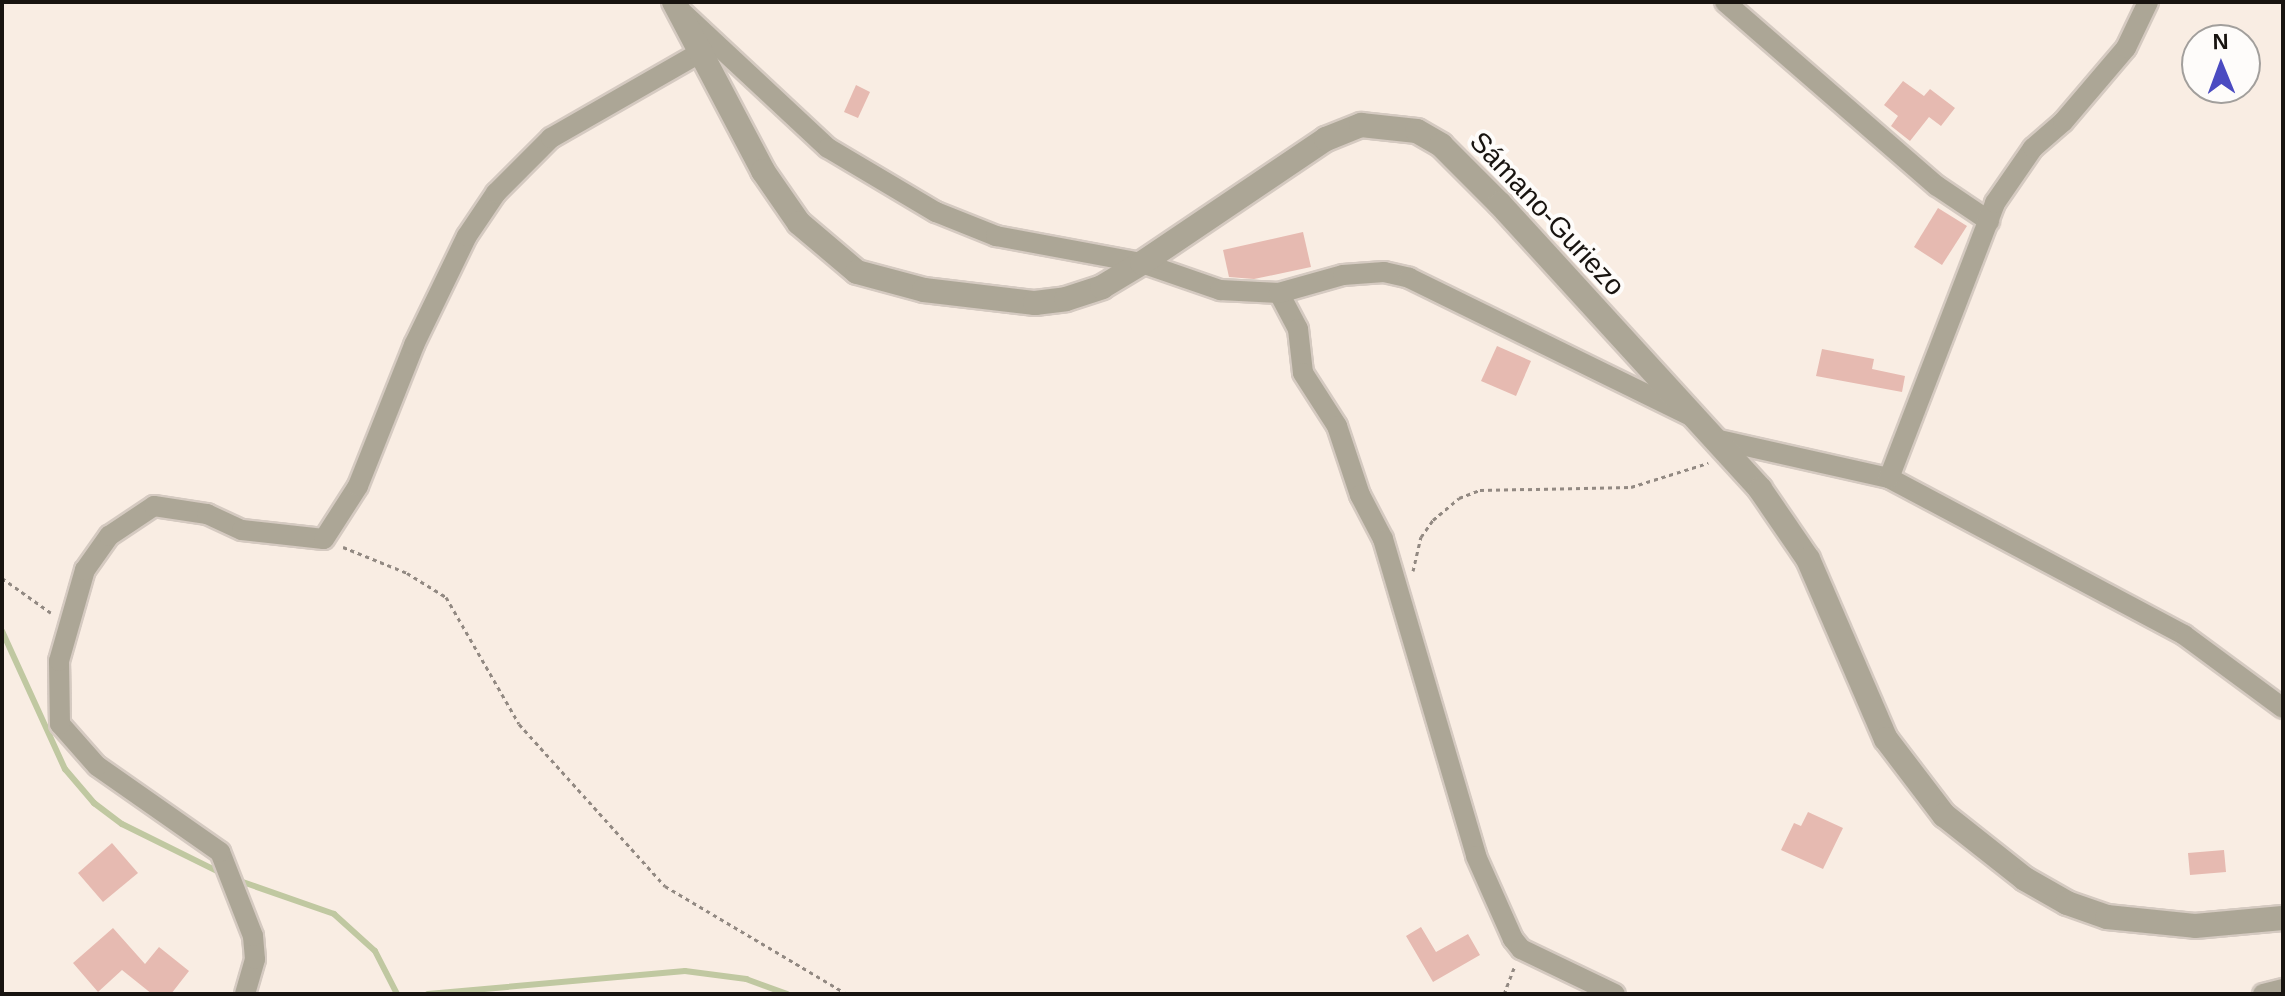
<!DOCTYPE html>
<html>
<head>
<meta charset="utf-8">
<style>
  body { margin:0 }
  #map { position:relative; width:2285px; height:996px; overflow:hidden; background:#f9ede3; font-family:Arial,sans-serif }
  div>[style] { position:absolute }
  .stream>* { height:6px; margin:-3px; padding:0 3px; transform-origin:3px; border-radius:3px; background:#c0c8a1 }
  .building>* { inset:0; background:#e6bab1 }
  .path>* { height:3px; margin-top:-1.5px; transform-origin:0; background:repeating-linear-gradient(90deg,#928982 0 4px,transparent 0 8px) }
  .roads { filter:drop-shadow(2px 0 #d5cac1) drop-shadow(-2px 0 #d5cac1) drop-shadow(0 2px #d5cac1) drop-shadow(0 -2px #d5cac1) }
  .minor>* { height:20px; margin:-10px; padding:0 10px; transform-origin:10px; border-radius:10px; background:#aca696 }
  .tertiary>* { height:24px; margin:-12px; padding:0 12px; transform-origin:12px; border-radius:12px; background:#aca696 }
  span { translate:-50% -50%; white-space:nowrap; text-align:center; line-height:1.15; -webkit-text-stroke:8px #fefcfa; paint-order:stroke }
  .street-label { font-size:28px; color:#181410 }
  .frame { position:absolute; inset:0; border:4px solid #181410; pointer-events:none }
  .north { position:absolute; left:2181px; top:24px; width:80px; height:80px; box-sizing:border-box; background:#fefcfa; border:2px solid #a29f9c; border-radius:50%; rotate:359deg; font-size:22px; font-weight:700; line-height:32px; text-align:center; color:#181410 }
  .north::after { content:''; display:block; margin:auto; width:28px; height:36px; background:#4b4bc1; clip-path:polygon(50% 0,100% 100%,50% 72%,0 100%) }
</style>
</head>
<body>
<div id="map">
  <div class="stream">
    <div style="left:2px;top:631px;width:152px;rotate:65.5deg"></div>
    <div style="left:65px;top:769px;width:45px;rotate:49.5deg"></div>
    <div style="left:94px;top:803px;width:35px;rotate:37deg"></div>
    <div style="left:122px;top:824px;width:113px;rotate:26.3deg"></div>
    <div style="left:237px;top:880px;width:103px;rotate:19.3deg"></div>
    <div style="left:334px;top:914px;width:55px;rotate:42.1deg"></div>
    <div style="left:375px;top:951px;width:48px;rotate:62.9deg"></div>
    <div style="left:428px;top:994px;width:258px;rotate:-5.1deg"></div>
    <div style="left:685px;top:971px;width:62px;rotate:7.5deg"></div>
    <div style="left:746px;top:979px;width:44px;rotate:20.1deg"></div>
  </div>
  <div class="building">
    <div style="clip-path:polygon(1903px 81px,1924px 96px,1930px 89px,1955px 108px,1941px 126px,1929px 117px,1910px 141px,1891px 126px,1898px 116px,1884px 105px)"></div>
    <div style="clip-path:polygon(856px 85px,870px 92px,858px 118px,844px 112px)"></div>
    <div style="clip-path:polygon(1938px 208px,1967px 226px,1942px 265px,1914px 247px)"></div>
    <div style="clip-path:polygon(1303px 232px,1311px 267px,1254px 279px,1229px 277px,1223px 250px)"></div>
    <div style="clip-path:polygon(1497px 346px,1531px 361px,1516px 396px,1481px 381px)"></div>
    <div style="clip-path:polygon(1822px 349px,1874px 359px,1872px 369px,1905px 376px,1902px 392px,1816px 376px)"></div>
    <div style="clip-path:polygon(1808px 812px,1843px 828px,1823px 869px,1781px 850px,1794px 823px,1801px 826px)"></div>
    <div style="clip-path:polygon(112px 843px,138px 873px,103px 902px,78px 873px)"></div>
    <div style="clip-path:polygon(2224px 850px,2226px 872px,2190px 875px,2188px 853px)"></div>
    <div style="clip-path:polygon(1421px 927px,1436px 952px,1468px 934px,1480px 955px,1433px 982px,1406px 936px)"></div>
    <div style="clip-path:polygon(113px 928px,145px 964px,159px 947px,189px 971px,171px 994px,152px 994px,122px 970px,98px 992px,73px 963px)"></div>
  </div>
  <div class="path">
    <div style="left:343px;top:547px;width:69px;rotate:22.1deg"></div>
    <div style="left:407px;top:573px;width:46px;rotate:31.6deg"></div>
    <div style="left:446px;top:597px;width:146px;rotate:60.1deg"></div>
    <div style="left:519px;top:724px;width:218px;rotate:48deg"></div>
    <div style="left:665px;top:886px;width:212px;rotate:30.7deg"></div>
    <div style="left:1413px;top:571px;width:35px;rotate:-77deg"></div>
    <div style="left:1421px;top:537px;width:21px;rotate:-55deg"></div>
    <div style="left:1433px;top:520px;width:34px;rotate:-40deg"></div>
    <div style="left:1459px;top:498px;width:22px;rotate:-21deg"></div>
    <div style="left:1480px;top:490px;width:151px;rotate:-1.1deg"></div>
    <div style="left:1631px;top:487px;width:81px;rotate:-17.3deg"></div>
    <div style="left:2px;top:578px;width:60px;rotate:35.5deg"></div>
    <div style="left:1504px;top:994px;width:28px;rotate:-69deg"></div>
  </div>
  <div class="roads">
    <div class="minor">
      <div style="left:1725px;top:2px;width:281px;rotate:41deg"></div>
      <div style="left:1937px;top:186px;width:63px;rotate:33.9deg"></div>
      <div style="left:683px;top:13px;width:198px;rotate:43deg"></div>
      <div style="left:828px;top:148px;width:126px;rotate:30.7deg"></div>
      <div style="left:936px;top:212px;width:65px;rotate:21.8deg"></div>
      <div style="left:996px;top:236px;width:148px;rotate:10.5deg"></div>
      <div style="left:1142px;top:263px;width:83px;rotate:19.1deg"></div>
      <div style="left:1220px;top:290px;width:59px;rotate:2.9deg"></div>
      <div style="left:1279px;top:293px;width:41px;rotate:62.2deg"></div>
      <div style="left:1298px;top:329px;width:44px;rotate:83.5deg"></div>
      <div style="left:1303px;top:373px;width:63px;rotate:57.3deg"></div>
      <div style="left:1337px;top:426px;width:73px;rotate:71.6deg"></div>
      <div style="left:1360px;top:495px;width:50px;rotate:62.4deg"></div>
      <div style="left:1383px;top:539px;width:330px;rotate:73.6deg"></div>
      <div style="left:1476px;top:856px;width:91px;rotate:66deg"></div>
      <div style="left:1513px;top:939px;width:13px;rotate:51deg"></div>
      <div style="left:1521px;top:949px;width:104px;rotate:25.6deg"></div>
      <div style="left:1279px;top:293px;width:66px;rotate:-15.7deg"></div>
      <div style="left:1343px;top:275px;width:41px;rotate:-4.2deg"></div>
      <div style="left:1384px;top:272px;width:26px;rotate:13deg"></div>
      <div style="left:1409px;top:278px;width:318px;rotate:26.1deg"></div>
      <div style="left:1719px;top:440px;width:174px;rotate:12.6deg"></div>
      <div style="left:1889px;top:478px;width:334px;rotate:28deg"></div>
      <div style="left:2184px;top:635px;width:123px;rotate:36.4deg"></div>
      <div style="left:1889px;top:478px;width:295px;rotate:-68.9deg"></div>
      <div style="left:1995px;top:203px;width:67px;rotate:-55.4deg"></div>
      <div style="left:2033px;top:148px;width:40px;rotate:-41deg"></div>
      <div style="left:2063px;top:122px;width:97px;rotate:-49.6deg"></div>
      <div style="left:2126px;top:48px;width:51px;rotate:-64.4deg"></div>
      <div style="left:245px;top:994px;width:36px;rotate:-74deg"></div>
      <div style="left:255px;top:959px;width:23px;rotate:-95deg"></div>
      <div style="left:253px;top:936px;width:90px;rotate:-111.4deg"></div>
      <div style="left:220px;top:852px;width:150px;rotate:-145deg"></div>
      <div style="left:97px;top:766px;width:56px;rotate:-131.4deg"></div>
      <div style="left:60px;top:724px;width:63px;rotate:-90.9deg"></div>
      <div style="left:59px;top:661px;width:95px;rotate:-74.1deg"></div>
      <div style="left:85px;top:570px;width:42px;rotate:-54.8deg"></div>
      <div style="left:109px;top:536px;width:54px;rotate:-33.7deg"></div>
      <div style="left:154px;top:506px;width:54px;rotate:8.6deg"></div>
      <div style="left:207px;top:514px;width:38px;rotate:25deg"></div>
      <div style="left:242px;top:530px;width:82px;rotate:6.3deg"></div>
      <div style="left:324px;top:539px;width:63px;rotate:-57.3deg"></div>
      <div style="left:358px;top:486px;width:152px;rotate:-68.3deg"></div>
      <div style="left:414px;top:345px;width:121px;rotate:-64.1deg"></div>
      <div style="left:467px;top:236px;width:52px;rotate:-56deg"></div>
      <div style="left:496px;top:193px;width:78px;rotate:-45deg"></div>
      <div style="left:551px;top:138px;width:175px;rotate:-29.8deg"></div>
      <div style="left:2263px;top:994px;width:21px;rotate:-14deg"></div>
    </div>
    <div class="tertiary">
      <div style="left:674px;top:2px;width:191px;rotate:62.2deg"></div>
      <div style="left:763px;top:171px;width:63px;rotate:55.3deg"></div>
      <div style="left:799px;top:223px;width:76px;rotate:40.2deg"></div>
      <div style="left:857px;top:272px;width:69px;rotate:15deg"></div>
      <div style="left:924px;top:290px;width:112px;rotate:6.7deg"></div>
      <div style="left:1035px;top:303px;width:31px;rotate:-7deg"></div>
      <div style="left:1066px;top:299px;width:38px;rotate:-18deg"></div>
      <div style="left:1102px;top:287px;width:47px;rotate:-31deg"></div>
      <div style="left:1142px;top:263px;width:222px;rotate:-34deg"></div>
      <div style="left:1326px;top:139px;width:38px;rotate:-22deg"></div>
      <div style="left:1361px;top:125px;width:56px;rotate:6.1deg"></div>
      <div style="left:1417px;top:131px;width:28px;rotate:30deg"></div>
      <div style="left:1441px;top:145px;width:83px;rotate:45deg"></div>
      <div style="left:1500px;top:204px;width:386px;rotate:47.6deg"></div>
      <div style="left:1760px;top:489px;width:85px;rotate:55.6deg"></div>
      <div style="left:1808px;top:559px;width:196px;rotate:66.6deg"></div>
      <div style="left:1886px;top:739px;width:96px;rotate:52.7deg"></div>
      <div style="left:1944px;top:815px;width:103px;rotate:38.3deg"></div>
      <div style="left:2025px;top:879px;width:48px;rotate:29.7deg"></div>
      <div style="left:2067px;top:903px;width:42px;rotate:19.3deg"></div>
      <div style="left:2107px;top:917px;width:88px;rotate:5.8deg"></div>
      <div style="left:2195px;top:926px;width:88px;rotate:-5.2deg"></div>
    </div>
  </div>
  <div class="street-label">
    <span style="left:1547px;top:214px;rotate:47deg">Sámano-Guriezo</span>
  </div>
  <div class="frame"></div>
  <div class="north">N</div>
</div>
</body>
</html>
